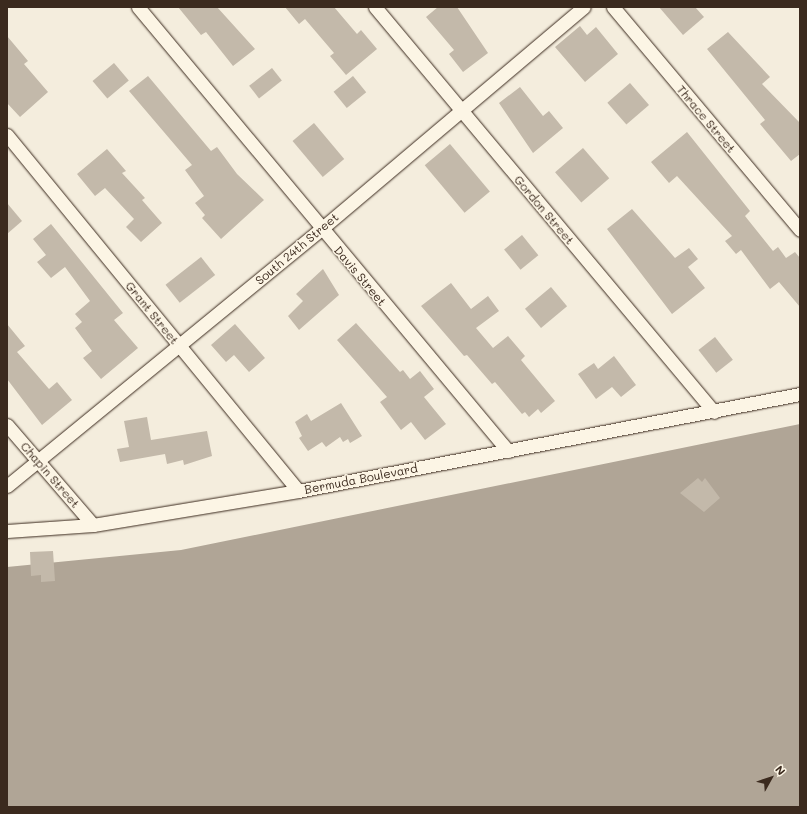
<!DOCTYPE html>
<html>
<head>
<meta charset="utf-8">
<style>
  body { margin:0 }
  #map { position:relative; width:807px; height:814px; overflow:hidden; background:#f4eddd; font-family:Mali,sans-serif }
  div>[style] { position:absolute }
  [style*='--x'] { left:calc(var(--x)*1px); top:calc(var(--y)*1px); width:calc(var(--w)*1px); rotate:calc(var(--a)*1deg) }
  .water>* { inset:0; background:#b0a596 }
  .building>* { inset:0; background:#c3b9aa; transform-origin:0 0 }
  .roads { filter:drop-shadow(0 0 1px #3b2a1e) drop-shadow(0 0 1px #3b2a1e) }
  .minor>* { height:13px; margin:-6.5px; padding:0 6.5px; transform-origin:6.5px; border-radius:6.5px; background:#fcf5e5 }
  span { translate:-50% -50%; white-space:nowrap; text-align:center; line-height:1.15; -webkit-text-stroke:3px #fcf5e5; paint-order:stroke }
  .street-label { font-size:12px; color:#3b2a1e }
  .frame { position:absolute; inset:0; border:8px solid #3b2a1e; pointer-events:none }
  .north { position:absolute; left:751px; top:758px; width:40px; height:40px; -webkit-text-stroke:3px #fcf5e5; paint-order:stroke; rotate:50deg; font-size:11px; font-weight:700; line-height:16px; text-align:center; color:#3b2a1e }
  .north::after { content:''; display:block; margin:auto; width:14px; height:18px; background:#3b2a1e; clip-path:polygon(50% 0,100% 100%,50% 72%,0 100%) }
</style>
</head>
<body>
<div id="map">
  <div class="water">
    <div style="clip-path:polygon(800px 424px,800px 807px,7px 807px,7px 567px,181px 550px)"></div>
  </div>
  <div class="building">
    <div style="clip-path:polygon(178px 7px,217px 7px,255px 49px,233px 66px,206px 32px,201px 35px)"></div>
    <div style="clip-path:polygon(285px 7px,334px 7px,357px 34px,361px 30px,377px 49px,346px 75px,330px 56px,334px 53px,305px 19px,299px 24px)"></div>
    <div style="clip-path:polygon(438px 7px,457px 7px,488px 53px,463px 72px,449px 54px,454px 50px,426px 17px)"></div>
    <div style="clip-path:polygon(659px 7px,695px 7px,704px 17px,683px 35px)"></div>
    <div style="clip-path:polygon(580px 26px,587px 35px,596px 27px,618px 54px,585px 82px,555px 47px)"></div>
    <div style="clip-path:polygon(728px 32px,770px 77px,762px 84px,800px 123px,800px 154px,791px 161px,760px 124px,765px 120px,707px 49px)"></div>
    <div style="clip-path:polygon(7px 36px,28px 61px,24px 64px,48px 92px,20px 117px,7px 103px)"></div>
    <div style="left:114px;top:63px;width:23px;height:28px;rotate:50deg"></div>
    <div style="left:272px;top:68px;width:16px;height:29px;rotate:52deg"></div>
    <div style="clip-path:polygon(148px 76px,211px 151px,217px 147px,237px 174px,264px 200px,221px 239px,202px 218px,205px 215px,195px 203px,204px 196px,185px 170px,192px 165px,129px 91px)"></div>
    <div style="left:353px;top:76px;width:21px;height:25px;rotate:51deg"></div>
    <div style="left:630px;top:83px;width:29px;height:30px;rotate:49deg"></div>
    <div style="clip-path:polygon(520px 87px,543px 116px,549px 111px,563px 128px,533px 153px,499px 103px)"></div>
    <div style="left:314px;top:123px;width:47px;height:28px;rotate:50deg"></div>
    <div style="clip-path:polygon(687px 132px,750px 211px,745px 216px,773px 251px,778px 247px,786px 258px,795px 252px,800px 258px,800px 307px,779px 282px,770px 289px,741px 250px,736px 254px,725px 241px,732px 236px,677px 176px,669px 183px,651px 162px)"></div>
    <div style="left:450px;top:144px;width:62px;height:33px;rotate:50deg"></div>
    <div style="left:583px;top:148px;width:40px;height:37px;rotate:49deg"></div>
    <div style="clip-path:polygon(107px 149px,126px 171px,122px 173px,145px 198px,142px 200px,162px 223px,141px 242px,126px 227px,134px 219px,105px 188px,95px 196px,77px 174px)"></div>
    <div style="clip-path:polygon(7px 203px,22px 221px,7px 234px)"></div>
    <div style="clip-path:polygon(632px 209px,675px 258px,689px 248px,698px 259px,688px 267px,705px 288px,672px 314px,607px 229px)"></div>
    <div style="clip-path:polygon(51px 224px,123px 313px,114px 320px,138px 348px,101px 379px,83px 358px,92px 351px,75px 328px,82px 322px,75px 314px,90px 301px,65px 267px,51px 278px,37px 262px,46px 255px,33px 239px)"></div>
    <div style="left:522px;top:235px;width:26px;height:23px;rotate:51deg"></div>
    <div style="left:201px;top:257px;width:23px;height:45px;rotate:52deg"></div>
    <div style="clip-path:polygon(323px 269px,339px 295px,299px 330px,288px 316px,303px 301px,296px 294px)"></div>
    <div style="clip-path:polygon(451px 283px,471px 309px,488px 296px,499px 311px,476px 328px,493px 348px,508px 336px,525px 356px,521px 360px,555px 401px,541px 413px,538px 409px,529px 417px,525px 412px,522px 414px,495px 382px,492px 384px,467px 355px,464px 356px,421px 306px)"></div>
    <div style="left:551px;top:287px;width:25px;height:34px;rotate:50deg"></div>
    <div style="clip-path:polygon(356px 323px,400px 372px,403px 370px,410px 379px,420px 371px,434px 389px,424px 397px,446px 424px,425px 440px,411px 422px,401px 430px,380px 402px,387px 397px,337px 340px)"></div>
    <div style="clip-path:polygon(7px 324px,25px 346px,17px 352px,49px 389px,57px 382px,72px 400px,42px 425px,7px 379px)"></div>
    <div style="clip-path:polygon(235px 324px,265px 358px,249px 372px,234px 355px,226px 362px,211px 345px)"></div>
    <div style="left:715px;top:337px;width:29px;height:21px;rotate:52deg"></div>
    <div style="clip-path:polygon(614px 356px,636px 385px,621px 397px,612px 387px,596px 399px,578px 374px,594px 363px,598px 369px)"></div>
    <div style="clip-path:polygon(341px 403px,362px 436px,350px 443px,348px 439px,343px 442px,340px 437px,326px 447px,322px 442px,308px 451px,299px 438px,302px 436px,295px 422px,307px 414px,311px 421px)"></div>
    <div style="clip-path:polygon(147px 417px,151px 440px,207px 431px,212px 456px,184px 465px,183px 460px,167px 464px,165px 454px,120px 462px,117px 449px,129px 447px,124px 421px)"></div>
    <div style="clip-path:polygon(698px 478px,702px 482px,705px 478px,720px 498px,704px 512px,680px 493px)"></div>
    <div style="clip-path:polygon(53px 551px,55px 581px,41px 582px,41px 575px,31px 576px,30px 552px)"></div>
  </div>
  <div class="roads">
    <div class="minor">
      <div style="--x:138;--y:7;--w:578;--a:50.19"></div>
      <div style="--x:375;--y:7;--w:528;--a:50.07"></div>
      <div style="--x:613;--y:7;--w:291;--a:50"></div>
      <div style="--x:7;--y:135;--w:460;--a:50.7"></div>
      <div style="--x:7;--y:425;--w:132;--a:49.3"></div>
      <div style="--x:7;--y:486;--w:406;--a:-39.3"></div>
      <div style="--x:321;--y:229;--w:344;--a:-40.2"></div>
      <div style="--x:7;--y:531;--w:86;--a:-4"></div>
      <div style="--x:93;--y:525;--w:208;--a:-9.4"></div>
      <div style="--x:298;--y:491;--w:511;--a:-10.94"></div>
    </div>
  </div>
  <div class="street-label">
    <span style="left:706px;top:119px;rotate:50deg">Thrace Street</span>
    <span style="left:544px;top:210px;rotate:50deg">Gordon Street</span>
    <span style="left:297px;top:249px;rotate:-40deg">South 24th Street</span>
    <span style="left:360px;top:276px;rotate:50deg">Davis Street</span>
    <span style="left:152px;top:313px;rotate:51deg">Grant Street</span>
    <span style="left:50px;top:475px;rotate:49deg">Chapin Street</span>
    <span style="left:361px;top:479px;rotate:-11deg">Bermuda Boulevard</span>
  </div>
  <div class="frame"></div>
  <div class="north">N</div>
</div>
</body>
</html>
